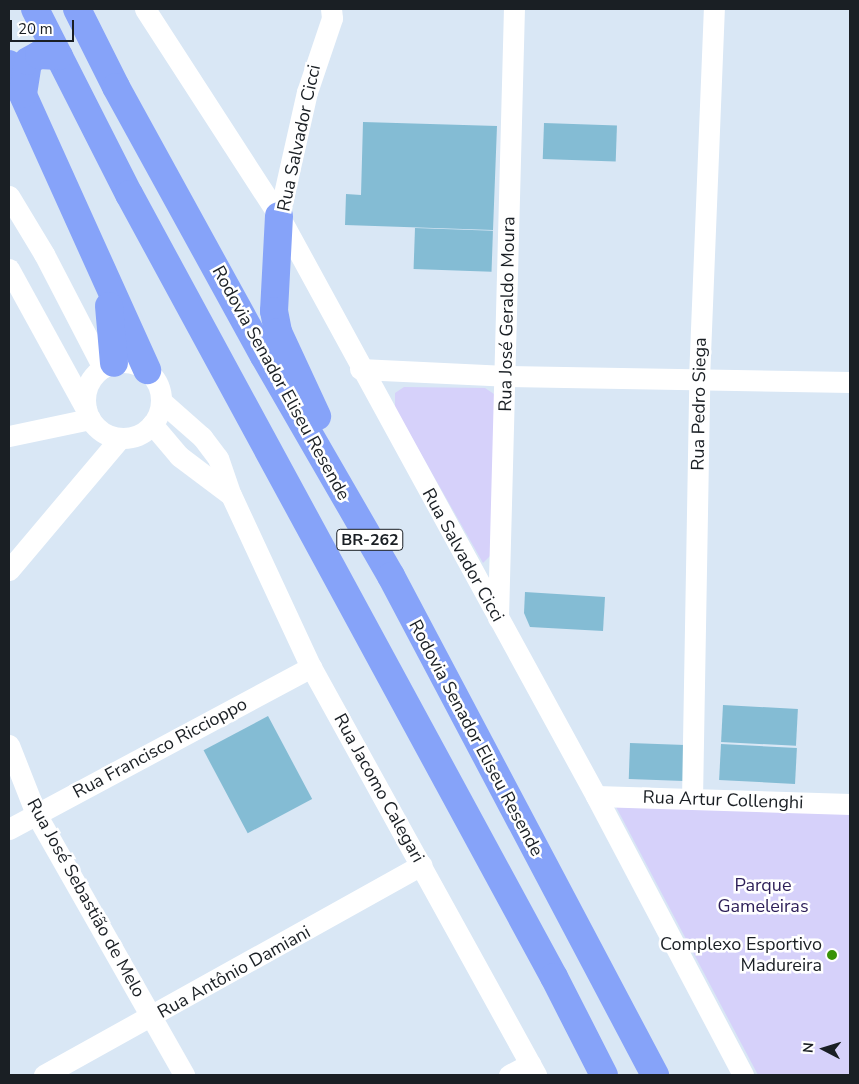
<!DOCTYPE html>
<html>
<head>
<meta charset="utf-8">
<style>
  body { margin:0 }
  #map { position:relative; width:859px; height:1084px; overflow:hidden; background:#d9e7f5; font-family:"Nunito Sans",sans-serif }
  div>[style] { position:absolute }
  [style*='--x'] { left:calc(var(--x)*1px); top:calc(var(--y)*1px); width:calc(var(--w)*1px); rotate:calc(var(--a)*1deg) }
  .green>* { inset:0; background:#d6d1fa }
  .building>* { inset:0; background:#84bcd4; transform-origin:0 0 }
  .street>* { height:21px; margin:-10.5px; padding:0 10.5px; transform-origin:10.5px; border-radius:10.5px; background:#fff }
  .street>.ring { margin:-10.5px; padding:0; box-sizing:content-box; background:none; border:21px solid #fff; border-radius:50% }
  .highway>* { height:28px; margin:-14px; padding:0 14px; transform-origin:14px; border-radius:14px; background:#86a3f9 }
  .dots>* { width:14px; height:14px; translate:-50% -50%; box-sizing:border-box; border:2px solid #fff; border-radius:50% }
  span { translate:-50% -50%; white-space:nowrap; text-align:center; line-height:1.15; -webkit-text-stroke:5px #fff; paint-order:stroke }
  .shield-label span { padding:1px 4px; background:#fff; border:1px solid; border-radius:4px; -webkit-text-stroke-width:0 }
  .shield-label { font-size:16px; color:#1a1f24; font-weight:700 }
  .street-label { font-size:18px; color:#1a1f24 }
  .park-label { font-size:18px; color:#2d1f58 }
  .poi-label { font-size:18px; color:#1a1f24 }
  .right { translate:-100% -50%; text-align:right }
  .frame { position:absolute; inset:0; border:10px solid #1a1f24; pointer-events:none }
  .north { position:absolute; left:799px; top:1024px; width:50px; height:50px; -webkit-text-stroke:4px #fff; paint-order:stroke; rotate:275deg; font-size:14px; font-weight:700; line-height:20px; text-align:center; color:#1a1f24 }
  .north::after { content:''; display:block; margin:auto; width:18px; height:22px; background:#1a1f24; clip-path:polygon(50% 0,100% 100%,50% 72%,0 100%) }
  .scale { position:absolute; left:10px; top:20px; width:64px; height:22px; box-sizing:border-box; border:2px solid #1a1f24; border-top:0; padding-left:6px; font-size:15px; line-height:18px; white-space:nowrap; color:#1a1f24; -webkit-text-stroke:4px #fff; paint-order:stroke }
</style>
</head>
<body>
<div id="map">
  <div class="green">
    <div style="clip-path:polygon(404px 387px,485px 388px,497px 396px,492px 554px,483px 563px,395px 408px,395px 393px)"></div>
    <div style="clip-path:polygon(615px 805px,850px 811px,850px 1075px,758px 1075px)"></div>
  </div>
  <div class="building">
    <div style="clip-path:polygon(363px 122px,497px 126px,493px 230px,345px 225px,346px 194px,361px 195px)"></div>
    <div style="left:544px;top:123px;width:73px;height:36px;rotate:2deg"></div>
    <div style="left:415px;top:228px;width:78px;height:41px;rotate:2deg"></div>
    <div style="clip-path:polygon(525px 592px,605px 597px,603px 631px,530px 627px,524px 613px)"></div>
    <div style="left:723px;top:705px;width:75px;height:37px;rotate:3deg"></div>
    <div style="left:268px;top:716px;width:94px;height:73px;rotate:62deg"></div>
    <div style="left:630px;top:743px;width:55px;height:36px;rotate:2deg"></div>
    <div style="left:721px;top:744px;width:76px;height:36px;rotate:3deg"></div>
  </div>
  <div class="street">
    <div style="--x:145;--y:9;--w:247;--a:57.1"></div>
    <div style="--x:279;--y:216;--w:661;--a:61.34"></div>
    <div style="--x:596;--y:796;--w:315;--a:62.2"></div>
    <div style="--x:9;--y:196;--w:68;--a:58.9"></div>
    <div style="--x:44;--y:254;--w:128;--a:62.6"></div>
    <div style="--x:279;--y:216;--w:127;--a:-77.3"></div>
    <div style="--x:307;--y:92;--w:78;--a:-71.3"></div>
    <div style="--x:332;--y:18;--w:9;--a:-96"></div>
    <div style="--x:9;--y:269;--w:160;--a:61.2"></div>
    <div class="ring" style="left:85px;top:362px;width:55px;height:55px"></div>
    <div style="--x:360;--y:369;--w:146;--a:2.7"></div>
    <div style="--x:506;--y:376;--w:344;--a:1"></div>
    <div style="--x:161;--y:401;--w:55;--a:41.3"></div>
    <div style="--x:202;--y:437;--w:26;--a:53"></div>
    <div style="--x:218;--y:458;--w:39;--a:71"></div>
    <div style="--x:231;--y:495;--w:190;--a:65.1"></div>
    <div style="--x:311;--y:667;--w:466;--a:61.1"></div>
    <div style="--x:152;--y:424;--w:42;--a:49.8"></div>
    <div style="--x:179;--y:456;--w:65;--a:36.9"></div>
    <div style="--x:9;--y:436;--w:83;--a:-11.9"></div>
    <div style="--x:9;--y:570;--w:172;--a:-49.9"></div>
    <div style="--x:498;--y:618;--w:609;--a:-88.5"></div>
    <div style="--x:9;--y:745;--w:74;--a:68.6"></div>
    <div style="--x:36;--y:814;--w:300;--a:60.4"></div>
    <div style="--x:596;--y:796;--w:254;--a:1.8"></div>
    <div style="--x:692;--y:799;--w:420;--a:-89"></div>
    <div style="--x:699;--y:379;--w:370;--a:-87.7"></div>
    <div style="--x:9;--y:829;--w:343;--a:-28.2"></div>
    <div style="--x:44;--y:1075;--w:432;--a:-29.1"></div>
    <div style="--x:509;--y:1075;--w:24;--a:-28"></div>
  </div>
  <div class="highway">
    <div style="--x:35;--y:9;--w:208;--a:63.1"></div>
    <div style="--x:129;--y:194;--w:891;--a:61.51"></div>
    <div style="--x:554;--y:977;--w:110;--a:63"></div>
    <div style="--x:77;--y:9;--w:87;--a:63.4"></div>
    <div style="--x:116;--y:87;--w:307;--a:61.2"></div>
    <div style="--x:264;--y:356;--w:254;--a:60"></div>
    <div style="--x:391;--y:576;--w:565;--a:62.12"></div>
    <div style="--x:9;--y:64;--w:336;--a:65.7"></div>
    <div style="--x:23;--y:94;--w:33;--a:-81"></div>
    <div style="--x:28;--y:61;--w:13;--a:-29"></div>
    <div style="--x:39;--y:55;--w:20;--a:3"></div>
    <div style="--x:279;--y:216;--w:95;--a:93"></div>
    <div style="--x:274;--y:311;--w:21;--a:79"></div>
    <div style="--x:278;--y:332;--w:93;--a:65.1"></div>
    <div style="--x:109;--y:306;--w:57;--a:85"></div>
  </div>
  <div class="dots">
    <div style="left:832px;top:955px;background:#399308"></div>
  </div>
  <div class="shield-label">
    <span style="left:370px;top:540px">BR-262</span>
  </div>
  <div class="street-label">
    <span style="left:299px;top:138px;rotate:-78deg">Rua Salvador Cicci</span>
    <span style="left:507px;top:314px;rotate:-89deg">Rua José Geraldo Moura</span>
    <span style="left:281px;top:383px;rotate:61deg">Rodovia Senador Eliseu Resende</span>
    <span style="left:699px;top:404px;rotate:-89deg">Rua Pedro Siega</span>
    <span style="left:463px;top:555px;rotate:61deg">Rua Salvador Cicci</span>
    <span style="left:476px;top:738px;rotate:62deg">Rodovia Senador Eliseu Resende</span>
    <span style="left:160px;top:748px;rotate:-28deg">Rua Francisco Riccioppo</span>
    <span style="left:379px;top:788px;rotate:61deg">Rua Jacomo Calegari</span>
    <span style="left:723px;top:800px;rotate:2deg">Rua Artur Collenghi</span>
    <span style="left:86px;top:898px;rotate:61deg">Rua José Sebastião de Melo</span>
    <span style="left:234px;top:972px;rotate:-29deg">Rua Antônio Damiani</span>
  </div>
  <div class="park-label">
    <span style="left:763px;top:896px">Parque<br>Gameleiras</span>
  </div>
  <div class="poi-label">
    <span class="right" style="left:822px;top:955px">Complexo Esportivo<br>Madureira</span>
  </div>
  <div class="frame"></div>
  <div class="north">N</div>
  <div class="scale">20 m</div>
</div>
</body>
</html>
